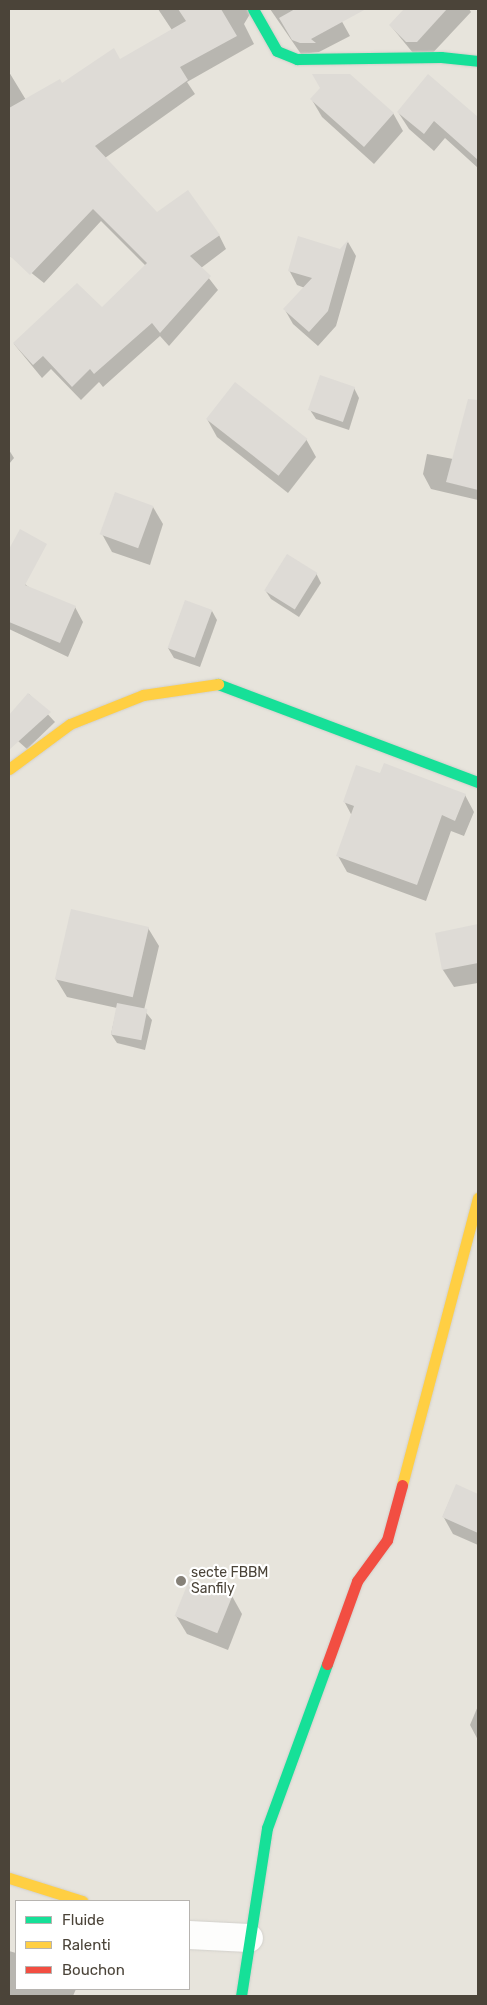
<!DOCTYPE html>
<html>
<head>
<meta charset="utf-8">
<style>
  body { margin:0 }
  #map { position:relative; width:487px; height:2005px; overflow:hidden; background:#f4f2ee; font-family:Rubik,sans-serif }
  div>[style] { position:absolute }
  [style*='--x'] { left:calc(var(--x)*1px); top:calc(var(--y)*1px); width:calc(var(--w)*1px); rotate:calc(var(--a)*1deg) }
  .residential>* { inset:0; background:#e7e4dc }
  .shadow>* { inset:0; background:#0003 }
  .building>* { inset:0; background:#dedbd6; transform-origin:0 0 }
  .roads { filter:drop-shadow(0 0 1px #d2d0cb) drop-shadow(0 0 1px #d2d0cb) }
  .street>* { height:28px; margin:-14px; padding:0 14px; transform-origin:14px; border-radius:14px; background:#fdfdfc }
  .fast>* { height:11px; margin:-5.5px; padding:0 5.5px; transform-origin:5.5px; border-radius:5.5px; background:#16e098 }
  .slow>* { height:11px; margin:-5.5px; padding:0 5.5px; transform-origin:5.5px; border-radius:5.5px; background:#ffcf43 }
  .jam>* { height:11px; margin:-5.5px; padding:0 5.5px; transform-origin:5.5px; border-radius:5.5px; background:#f24e42 }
  .dots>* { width:14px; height:14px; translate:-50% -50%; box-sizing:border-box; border:2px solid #fff; border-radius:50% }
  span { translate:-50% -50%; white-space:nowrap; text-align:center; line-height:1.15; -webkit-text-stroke:4.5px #fff; paint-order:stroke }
  .poi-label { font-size:14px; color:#4b4439 }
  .left { translate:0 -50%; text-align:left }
  .frame { position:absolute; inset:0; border:10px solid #4b4439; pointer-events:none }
  .legend { position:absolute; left:15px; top:1900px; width:175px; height:90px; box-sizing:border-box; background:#fff; border:1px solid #b7b4b0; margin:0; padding:6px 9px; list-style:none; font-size:15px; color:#4b4439 }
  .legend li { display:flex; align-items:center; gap:10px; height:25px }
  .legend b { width:25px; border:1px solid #b7b4b0 }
</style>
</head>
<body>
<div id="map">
  <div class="residential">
    <div style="clip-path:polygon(evenodd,9px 9px,478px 9px,478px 1996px,9px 1996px,9px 9px,16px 1901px,189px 1901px,189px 1989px,16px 1989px,16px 1901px)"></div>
  </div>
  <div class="shadow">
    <div style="clip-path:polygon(158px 9px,253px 9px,244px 24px,254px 44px,187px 82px,195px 94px,105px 158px,156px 213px,219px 235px,226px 249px,201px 268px,218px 290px,169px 346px,160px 336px,103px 387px,99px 382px,81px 400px,51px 369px,42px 378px,14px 344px,103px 309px,146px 266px,101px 221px,44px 283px,9px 255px,9px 132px,19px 135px,9px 126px,9px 72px,26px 100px,120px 60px,172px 30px)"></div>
    <div style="clip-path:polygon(258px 9px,335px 9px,350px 36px,319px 52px,301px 54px,270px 9px)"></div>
    <div style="clip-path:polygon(405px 9px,469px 9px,471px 12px,427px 59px,418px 59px,390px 25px)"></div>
    <div style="clip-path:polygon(428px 76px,478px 119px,478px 168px,445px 138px,434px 151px,409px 129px,398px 112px)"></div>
    <div style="clip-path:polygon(312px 100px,393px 113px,403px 131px,374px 164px,322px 117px)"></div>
    <div style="clip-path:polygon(348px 242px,356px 256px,336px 326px,318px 346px,293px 324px,285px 310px,305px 288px,297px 285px,289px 270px,341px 250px)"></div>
    <div style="clip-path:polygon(354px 388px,359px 398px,349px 430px,316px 419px,310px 410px)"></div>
    <div style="clip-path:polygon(207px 419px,306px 439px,316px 457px,288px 493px,217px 437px)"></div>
    <div style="clip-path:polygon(456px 449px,478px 455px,478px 500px,431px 489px,423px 474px,427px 454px,453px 459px)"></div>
    <div style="clip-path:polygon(9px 450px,14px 458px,9px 464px)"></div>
    <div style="clip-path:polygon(153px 507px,163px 524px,150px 565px,112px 552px,102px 534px)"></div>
    <div style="clip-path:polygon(9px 572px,30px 588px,75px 607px,83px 622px,68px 657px,9px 629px)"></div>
    <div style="clip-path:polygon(316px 573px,321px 583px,299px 617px,271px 599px,265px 590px)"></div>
    <div style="clip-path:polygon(212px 611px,217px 620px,200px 667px,174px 658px,168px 648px)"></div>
    <div style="clip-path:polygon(29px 694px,55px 722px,27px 749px,9px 733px,9px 717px)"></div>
    <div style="clip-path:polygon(380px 775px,465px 795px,474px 812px,464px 836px,451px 831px,426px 901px,347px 872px,338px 856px,352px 816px,344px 801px)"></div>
    <div style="clip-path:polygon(478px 925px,478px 983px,454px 987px,443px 970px,437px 934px)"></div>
    <div style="clip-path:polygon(148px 928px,159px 946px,144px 1010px,152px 1020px,145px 1050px,117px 1043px,111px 1034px,117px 1008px,67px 997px,56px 979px)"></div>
    <div style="clip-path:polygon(456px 1486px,478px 1496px,478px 1545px,453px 1534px,443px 1516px)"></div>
    <div style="clip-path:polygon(232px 1596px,242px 1614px,228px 1650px,187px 1634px,176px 1616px)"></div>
    <div style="clip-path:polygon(478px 1706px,478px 1740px,470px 1725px)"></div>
    <div style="clip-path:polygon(9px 1951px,16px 1953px,16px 1989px,76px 1989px,73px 1996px,9px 1996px)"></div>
  </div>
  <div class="building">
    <div style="clip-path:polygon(178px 9px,221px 9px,237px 36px,180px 67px,188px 80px,95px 146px,157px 212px,188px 190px,220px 235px,190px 256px,211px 276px,160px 333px,152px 323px,94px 374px,90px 369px,72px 387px,43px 356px,33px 365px,13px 343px,77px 283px,102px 307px,147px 263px,93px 209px,30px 275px,9px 255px,9px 108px,60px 79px,62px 83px,114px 48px,120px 59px,186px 21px)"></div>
    <div style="clip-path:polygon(295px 9px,366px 9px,311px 39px,316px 43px,300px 43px,292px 40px,279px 18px)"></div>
    <div style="clip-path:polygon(404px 9px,447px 9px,417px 42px,406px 42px,389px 25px)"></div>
    <div style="clip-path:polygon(312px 74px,350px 74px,394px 113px,364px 147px,310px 99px,320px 88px)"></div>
    <div style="clip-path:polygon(428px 74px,478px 117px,478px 160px,434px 121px,424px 134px,397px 112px)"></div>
    <div style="clip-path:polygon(298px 236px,340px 249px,348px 240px,328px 311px,309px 332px,283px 309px,312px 278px,288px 271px)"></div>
    <div style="left:320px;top:375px;width:37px;height:37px;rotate:19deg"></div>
    <div style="left:235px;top:382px;width:92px;height:47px;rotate:38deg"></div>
    <div style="clip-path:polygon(468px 399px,478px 400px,478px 490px,446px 482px)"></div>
    <div style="left:115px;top:492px;width:41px;height:45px;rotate:20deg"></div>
    <div style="clip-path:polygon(20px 529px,47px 544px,25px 585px,76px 606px,60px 643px,9px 622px,9px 549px)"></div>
    <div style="left:287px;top:554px;width:36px;height:43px;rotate:32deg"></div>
    <div style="left:185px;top:600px;width:29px;height:51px;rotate:20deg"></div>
    <div style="clip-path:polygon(28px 693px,51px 712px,9px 750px,9px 715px)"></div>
    <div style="clip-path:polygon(384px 763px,466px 794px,455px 821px,442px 815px,417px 885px,336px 856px,354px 806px,343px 802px,356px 765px,380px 773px)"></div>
    <div style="left:71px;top:909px;width:80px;height:72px;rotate:13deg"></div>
    <div style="clip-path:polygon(478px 924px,478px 963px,442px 970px,435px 933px)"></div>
    <div style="left:117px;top:1003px;width:31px;height:32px;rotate:11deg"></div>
    <div style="clip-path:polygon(456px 1484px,478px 1494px,478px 1533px,442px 1517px)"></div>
    <div style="left:190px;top:1578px;width:46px;height:41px;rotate:22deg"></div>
  </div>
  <div class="roads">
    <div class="street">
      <div style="--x:189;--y:1935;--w:60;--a:2.9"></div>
    </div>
    <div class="fast">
      <div style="--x:253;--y:9;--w:48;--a:60.3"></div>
      <div style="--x:277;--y:51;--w:22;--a:22"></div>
      <div style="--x:297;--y:59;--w:144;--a:-0.8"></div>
      <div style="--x:441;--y:57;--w:37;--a:6"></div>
      <div style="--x:218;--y:684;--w:278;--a:20.7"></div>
      <div style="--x:241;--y:1996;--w:170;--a:-81.2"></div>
      <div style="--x:267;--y:1828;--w:175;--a:-69.9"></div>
    </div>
    <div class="slow">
      <div style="--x:9;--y:769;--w:76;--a:-36.4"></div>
      <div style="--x:70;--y:724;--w:79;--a:-21.7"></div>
      <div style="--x:143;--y:695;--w:76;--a:-8.3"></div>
      <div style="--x:402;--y:1485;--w:297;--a:-75.2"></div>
      <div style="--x:9;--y:1878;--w:77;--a:17.5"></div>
    </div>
    <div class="jam">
      <div style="--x:327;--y:1664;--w:88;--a:-70.1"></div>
      <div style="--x:357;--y:1581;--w:51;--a:-53.8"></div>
      <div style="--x:387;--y:1540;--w:57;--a:-74.7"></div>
    </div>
  </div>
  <div class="dots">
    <div style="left:181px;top:1581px;background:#868178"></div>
  </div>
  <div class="poi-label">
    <span class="left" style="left:191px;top:1581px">secte FBBM<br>Sanfily</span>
  </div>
  <div class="frame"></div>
  <ul class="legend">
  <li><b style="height:6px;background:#16e098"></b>Fluide</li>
  <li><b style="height:6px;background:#ffcf43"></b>Ralenti</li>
  <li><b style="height:6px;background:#f24e42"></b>Bouchon</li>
  </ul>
</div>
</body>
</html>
